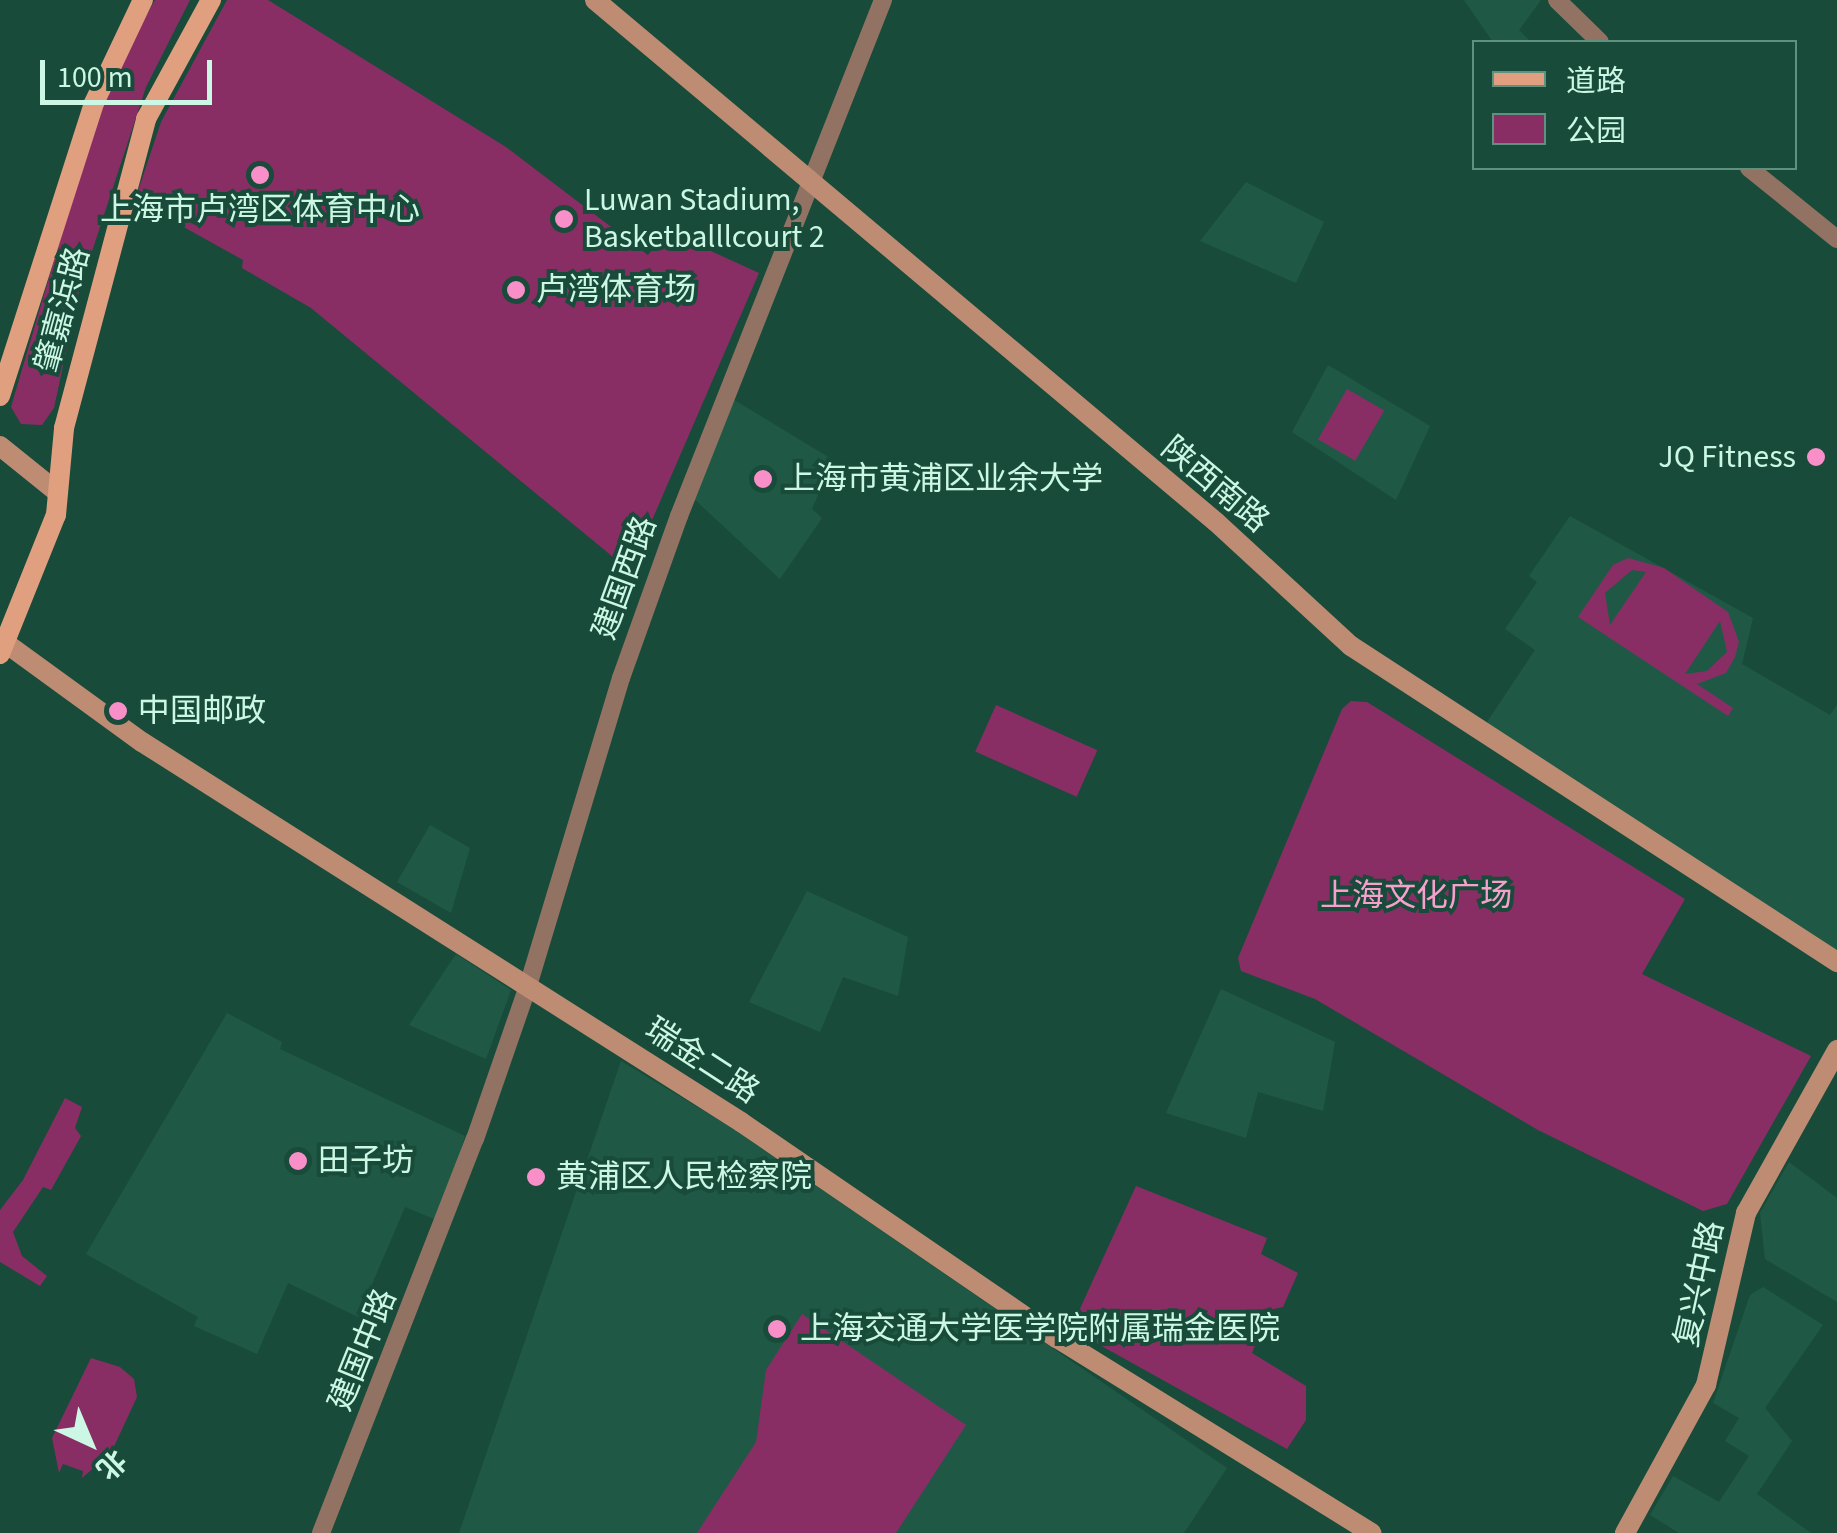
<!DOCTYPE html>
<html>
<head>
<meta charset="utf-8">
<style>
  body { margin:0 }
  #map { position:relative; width:1837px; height:1533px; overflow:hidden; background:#184b3a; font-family:"Source Sans 3","Noto Sans SC",sans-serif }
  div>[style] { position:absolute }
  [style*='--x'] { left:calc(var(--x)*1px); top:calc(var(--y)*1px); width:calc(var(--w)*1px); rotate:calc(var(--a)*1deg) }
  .built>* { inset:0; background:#1f5946 }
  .green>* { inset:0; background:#892e64; transform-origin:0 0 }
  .tertiary>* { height:18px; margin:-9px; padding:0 9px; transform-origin:9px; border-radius:9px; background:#927262 }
  .secondary>* { height:20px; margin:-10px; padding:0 10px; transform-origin:10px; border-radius:10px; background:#be8c73 }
  .primary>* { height:20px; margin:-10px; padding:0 10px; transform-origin:10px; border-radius:10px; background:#e09f7f }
  .dots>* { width:28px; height:28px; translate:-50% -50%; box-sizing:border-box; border:5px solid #184b3a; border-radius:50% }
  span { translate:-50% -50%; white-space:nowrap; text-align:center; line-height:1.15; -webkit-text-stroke:8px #184b3a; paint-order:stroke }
  .poi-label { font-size:32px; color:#cbf7e4 }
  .left { translate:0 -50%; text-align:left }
  .right { translate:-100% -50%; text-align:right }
  .street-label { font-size:32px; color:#cbf7e4 }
  .park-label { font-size:32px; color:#f6a1cd }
  .legend { position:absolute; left:1472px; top:40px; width:325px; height:130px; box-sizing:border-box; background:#184b3a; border:2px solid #60907e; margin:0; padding:12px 18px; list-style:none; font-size:30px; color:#cbf7e4 }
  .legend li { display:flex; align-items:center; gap:20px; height:50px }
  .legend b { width:50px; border:2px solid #60907e }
  .north { position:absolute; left:40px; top:1393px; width:100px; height:100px; -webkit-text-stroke:8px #184b3a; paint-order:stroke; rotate:136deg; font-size:28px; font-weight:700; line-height:40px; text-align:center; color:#cbf7e4 }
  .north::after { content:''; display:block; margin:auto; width:35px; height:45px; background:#cbf7e4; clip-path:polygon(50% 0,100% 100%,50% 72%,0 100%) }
  .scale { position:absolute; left:40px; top:60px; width:172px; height:45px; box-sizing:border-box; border:5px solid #cbf7e4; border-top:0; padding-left:12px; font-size:30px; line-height:35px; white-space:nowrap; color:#cbf7e4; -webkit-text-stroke:8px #184b3a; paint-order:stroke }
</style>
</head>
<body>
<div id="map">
  <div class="built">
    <div style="clip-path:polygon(1464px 0,1541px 0,1519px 30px,1531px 42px,1493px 42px)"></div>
    <div style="clip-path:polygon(1246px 182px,1324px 222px,1296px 283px,1200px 241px)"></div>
    <div style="clip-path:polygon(1328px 365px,1430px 426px,1396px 500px,1292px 432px)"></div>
    <div style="clip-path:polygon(731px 398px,833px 460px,812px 509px,822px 518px,780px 579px,693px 498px)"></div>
    <div style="clip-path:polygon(1570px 516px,1753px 618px,1742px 664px,1830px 715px,1837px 705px,1837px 952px,1483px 728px,1535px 650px,1505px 629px,1537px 582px,1529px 576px)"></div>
    <div style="clip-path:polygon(430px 825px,470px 848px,451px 913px,397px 882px)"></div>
    <div style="clip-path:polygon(807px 891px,908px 937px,898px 996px,843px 977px,820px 1032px,749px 1002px)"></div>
    <div style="clip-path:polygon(456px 954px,511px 990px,486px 1059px,409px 1025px)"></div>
    <div style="clip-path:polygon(1221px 989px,1335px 1042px,1323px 1111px,1258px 1092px,1246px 1138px,1166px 1113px)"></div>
    <div style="clip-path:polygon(227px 1013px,282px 1042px,280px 1049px,465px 1136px,439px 1221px,405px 1207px,358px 1317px,288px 1283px,257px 1354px,194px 1326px,198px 1317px,86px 1254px)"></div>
    <div style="clip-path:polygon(621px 1061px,729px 1126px,1227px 1468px,1184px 1533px,459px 1533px)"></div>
    <div style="clip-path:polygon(1789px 1162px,1837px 1198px,1837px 1302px,1765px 1259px,1760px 1213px)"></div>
    <div style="clip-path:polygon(1763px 1287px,1823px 1325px,1765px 1408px,1792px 1441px,1757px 1494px,1811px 1533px,1679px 1533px,1650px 1515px,1673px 1476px,1719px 1502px,1749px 1456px,1725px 1441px,1739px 1418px,1713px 1403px,1750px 1295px)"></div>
  </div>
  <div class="green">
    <div style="clip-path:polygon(155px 0,190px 0,146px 87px,79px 291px,54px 408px,42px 425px,21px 424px,11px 407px,104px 91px)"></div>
    <div style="clip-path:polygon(227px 0,268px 0,506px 147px,648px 255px,667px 231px,759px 273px,630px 571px,311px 308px,242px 268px,243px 260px,135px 200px,161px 122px)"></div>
    <div style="left:1347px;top:389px;width:43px;height:58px;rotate:30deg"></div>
    <div style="clip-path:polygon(evenodd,1628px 558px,1664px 568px,1728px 612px,1739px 642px,1735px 657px,1726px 673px,1697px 684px,1733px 708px,1728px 716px,1578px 617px,1613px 565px,1628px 558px,1632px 570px,1646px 572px,1610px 625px,1605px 593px,1632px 570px,1628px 558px,1720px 621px,1727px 652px,1707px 671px,1685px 674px,1720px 621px)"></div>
    <div style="clip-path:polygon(1351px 701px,1367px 702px,1685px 899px,1642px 974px,1811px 1056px,1727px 1204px,1703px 1211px,1538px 1130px,1315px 999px,1241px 971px,1238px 958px,1342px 709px)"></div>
    <div style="left:996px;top:705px;width:111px;height:51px;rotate:24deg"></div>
    <div style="clip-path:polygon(65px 1098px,82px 1107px,75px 1128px,81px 1136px,51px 1190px,43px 1187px,13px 1232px,22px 1256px,47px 1276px,40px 1286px,0 1262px,0 1210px,23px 1180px)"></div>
    <div style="clip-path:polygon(1136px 1186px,1267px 1238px,1261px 1254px,1298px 1273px,1283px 1307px,1269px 1310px,1252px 1353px,1306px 1386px,1306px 1420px,1287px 1449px,1089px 1339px,1078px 1313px)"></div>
    <div style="clip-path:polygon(802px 1314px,966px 1425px,896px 1533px,697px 1533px,756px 1442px,766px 1370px)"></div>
    <div style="clip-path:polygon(91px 1358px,120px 1367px,134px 1379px,137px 1397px,111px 1453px,82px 1478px,83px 1471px,63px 1464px,59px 1473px,52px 1438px)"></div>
  </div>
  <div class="tertiary">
    <div style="--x:1557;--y:0;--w:60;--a:44.3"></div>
    <div style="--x:1749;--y:168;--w:113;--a:38.9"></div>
    <div style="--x:321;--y:1533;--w:423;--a:-68.7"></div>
    <div style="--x:475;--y:1139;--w:162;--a:-70.9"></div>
    <div style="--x:528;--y:986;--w:322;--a:-73.2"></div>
    <div style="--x:621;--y:678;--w:172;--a:-70.3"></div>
    <div style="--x:679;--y:516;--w:555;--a:-68.43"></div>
  </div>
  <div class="secondary">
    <div style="--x:595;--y:0;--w:811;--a:40.05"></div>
    <div style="--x:1216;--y:522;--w:183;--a:42.6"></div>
    <div style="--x:1351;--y:646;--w:580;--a:33.03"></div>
    <div style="--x:0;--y:446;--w:73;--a:38.9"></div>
    <div style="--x:0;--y:639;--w:175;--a:36"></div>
    <div style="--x:142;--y:742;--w:709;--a:32.39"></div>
    <div style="--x:741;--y:1122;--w:383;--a:34.4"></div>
    <div style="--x:1057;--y:1338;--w:370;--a:31.8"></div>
    <div style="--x:1625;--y:1533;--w:169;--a:-61.3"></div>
    <div style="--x:1706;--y:1385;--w:177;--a:-76.9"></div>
    <div style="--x:1746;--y:1213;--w:187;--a:-60.8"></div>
  </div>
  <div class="primary">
    <div style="--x:0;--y:396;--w:308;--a:-72.2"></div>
    <div style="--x:94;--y:103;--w:114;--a:-64.6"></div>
    <div style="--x:0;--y:654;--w:150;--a:-68.1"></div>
    <div style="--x:56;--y:515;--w:87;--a:-84.7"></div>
    <div style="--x:64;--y:428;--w:320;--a:-75.1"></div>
    <div style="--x:146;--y:119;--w:136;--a:-61.4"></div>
  </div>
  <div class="dots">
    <div style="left:260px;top:175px;background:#f98fc8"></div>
    <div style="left:564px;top:219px;background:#f98fc8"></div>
    <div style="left:516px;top:290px;background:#f98fc8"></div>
    <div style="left:1816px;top:457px;background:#f98fc8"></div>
    <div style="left:763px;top:479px;background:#f98fc8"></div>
    <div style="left:118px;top:711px;background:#f98fc8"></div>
    <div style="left:298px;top:1161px;background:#f98fc8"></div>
    <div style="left:536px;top:1177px;background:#f98fc8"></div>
    <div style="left:777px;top:1329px;background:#f98fc8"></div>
  </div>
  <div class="poi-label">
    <span class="left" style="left:584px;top:219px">Luwan Stadium,<br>Basketballlcourt 2</span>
    <span style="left:260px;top:210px">上海市卢湾区体育中心</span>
    <span class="left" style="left:536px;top:290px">卢湾体育场</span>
    <span class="right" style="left:1796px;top:457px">JQ Fitness</span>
    <span class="left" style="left:783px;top:479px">上海市黄浦区业余大学</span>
    <span class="left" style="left:138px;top:711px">中国邮政</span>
    <span class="left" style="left:318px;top:1161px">田子坊</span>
    <span class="left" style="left:556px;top:1177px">黄浦区人民检察院</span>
    <span class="left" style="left:800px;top:1329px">上海交通大学医学院附属瑞金医院</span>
  </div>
  <div class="street-label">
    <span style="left:63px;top:310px;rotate:-75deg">肇嘉浜路</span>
    <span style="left:1215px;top:485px;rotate:40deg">陕西南路</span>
    <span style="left:625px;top:578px;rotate:-70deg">建国西路</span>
    <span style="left:702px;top:1061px;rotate:33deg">瑞金二路</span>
    <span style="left:1700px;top:1284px;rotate:-78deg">复兴中路</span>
    <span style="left:363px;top:1350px;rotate:-68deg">建国中路</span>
  </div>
  <div class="park-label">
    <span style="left:1416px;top:896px">上海文化广场</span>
  </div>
  <ul class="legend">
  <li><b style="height:12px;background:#e09f7f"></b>道路</li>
  <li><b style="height:28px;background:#892e64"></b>公园</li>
  </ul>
  <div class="north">北</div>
  <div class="scale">100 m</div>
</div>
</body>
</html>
